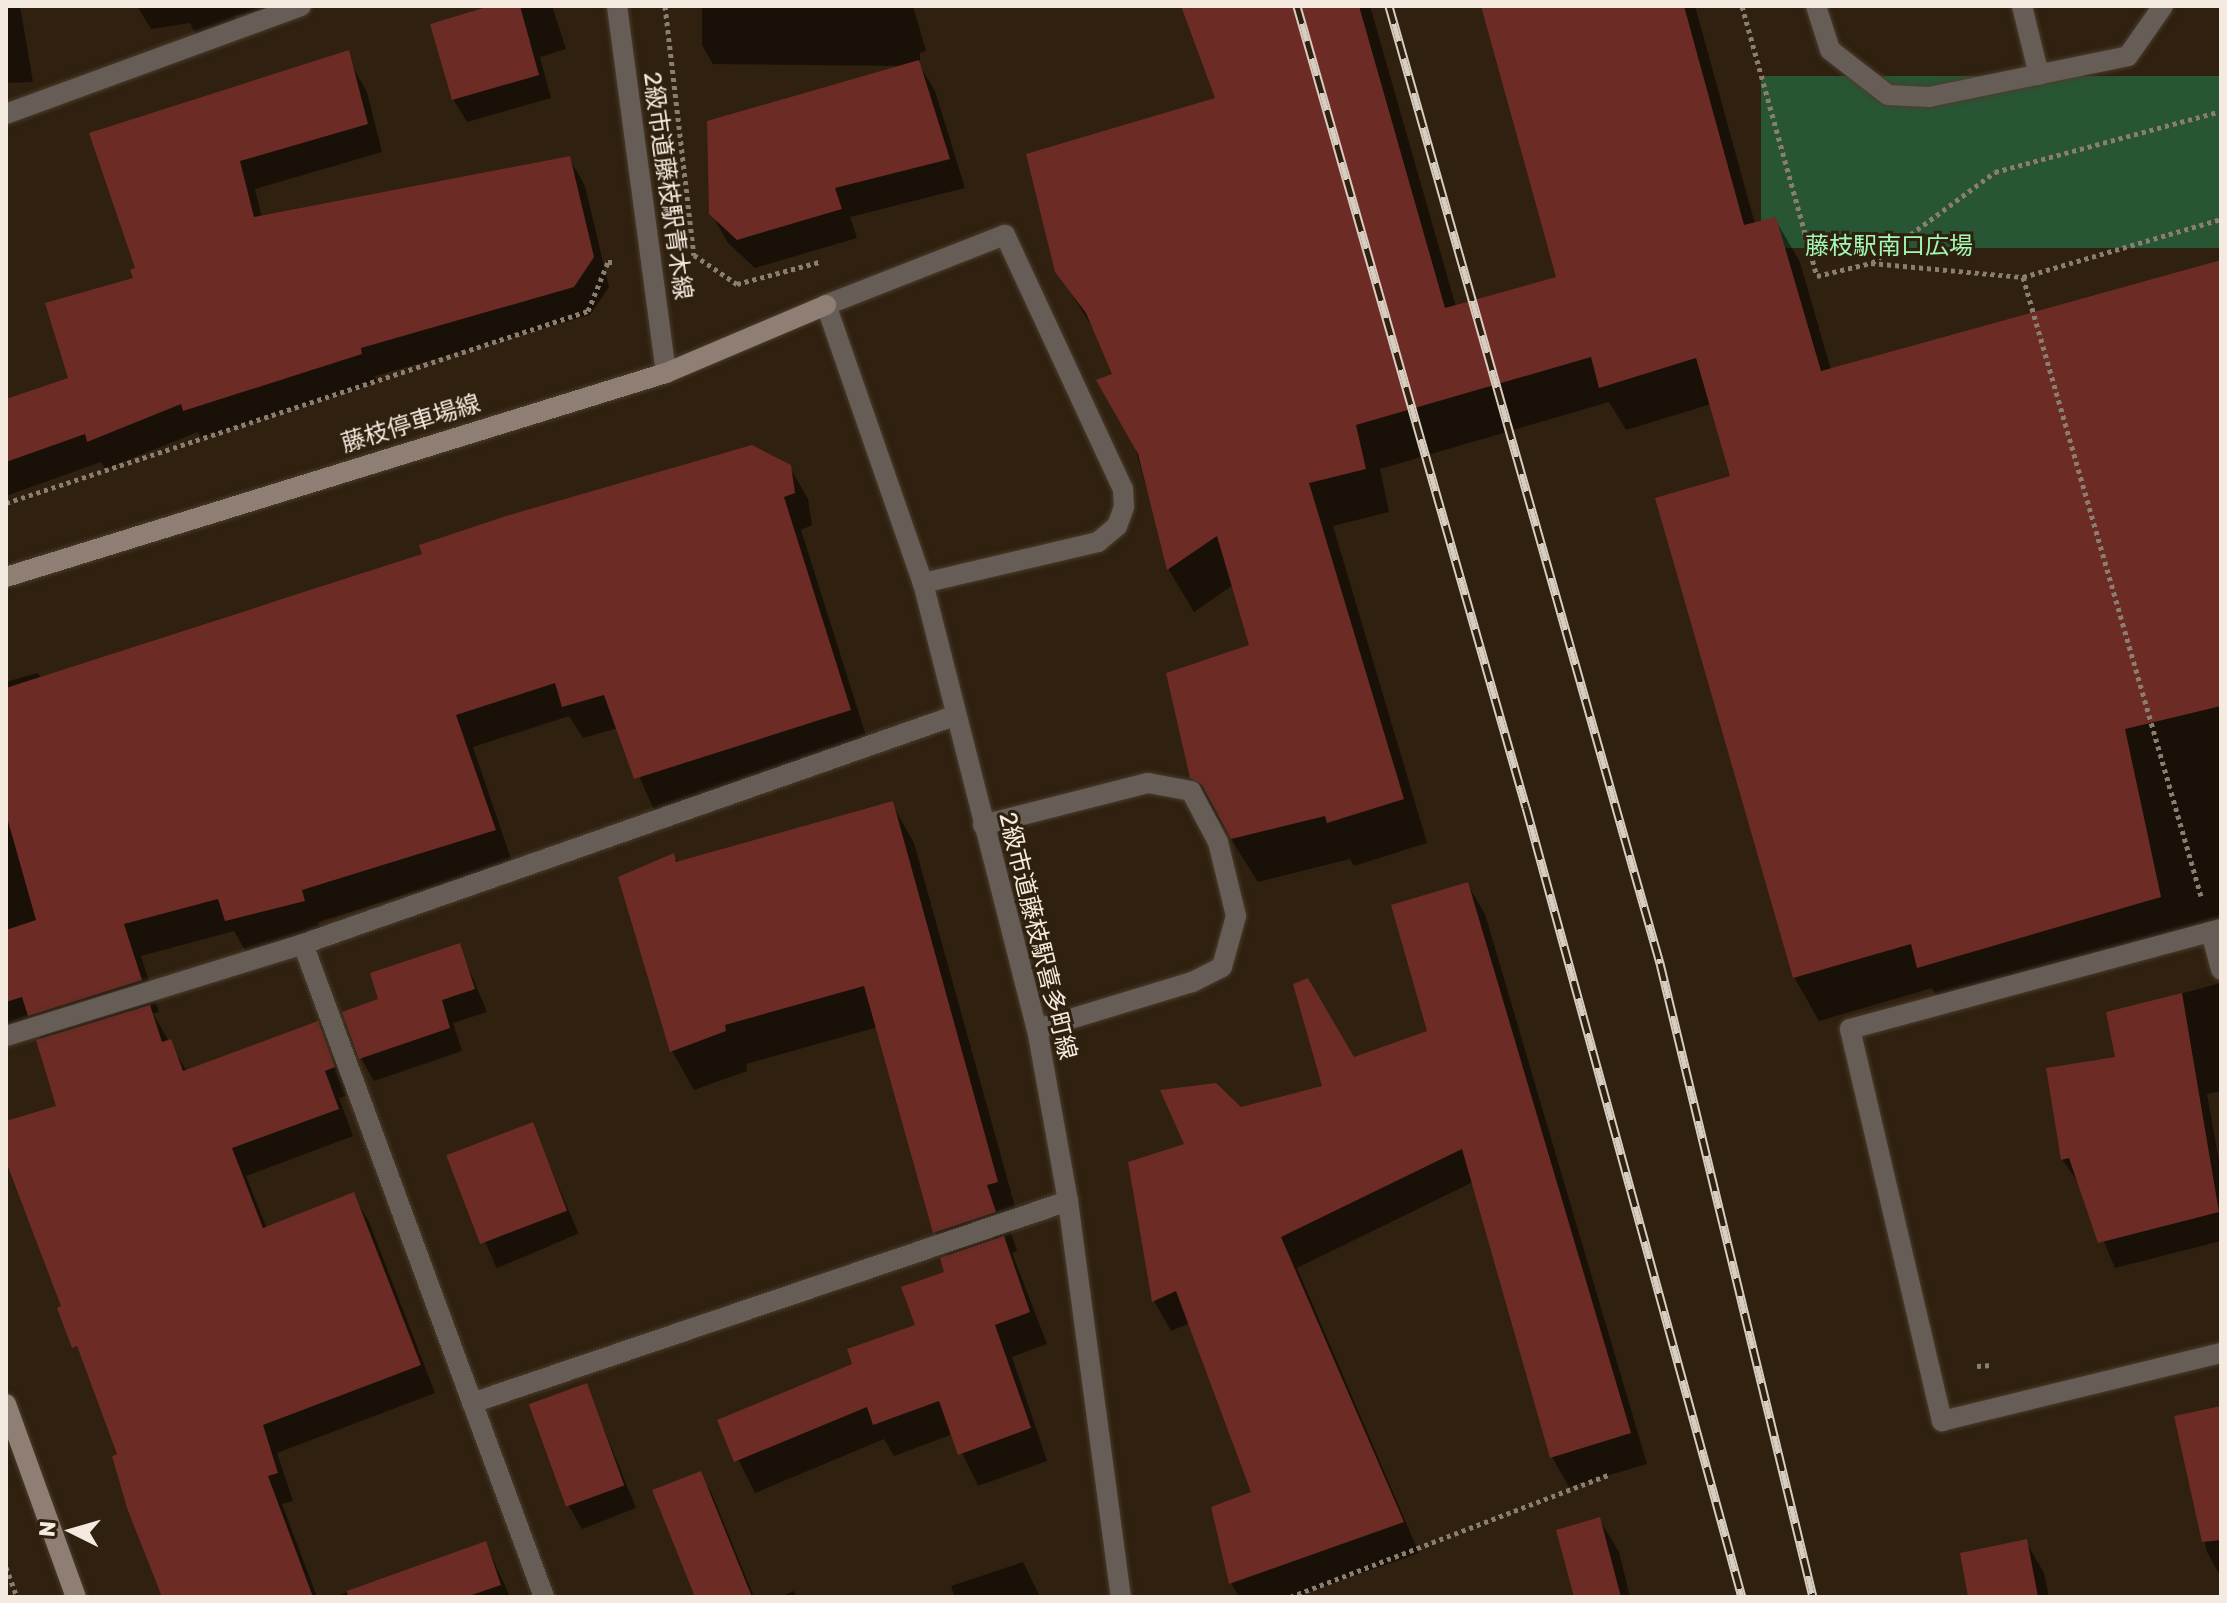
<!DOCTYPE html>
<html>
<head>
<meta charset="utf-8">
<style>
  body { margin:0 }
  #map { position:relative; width:2227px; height:1603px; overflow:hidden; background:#2f200f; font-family:Rubik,"Noto Sans JP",sans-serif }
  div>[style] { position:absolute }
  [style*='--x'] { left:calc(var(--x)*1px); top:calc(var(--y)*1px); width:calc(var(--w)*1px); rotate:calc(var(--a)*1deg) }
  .green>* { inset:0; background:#285634; transform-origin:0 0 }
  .shadow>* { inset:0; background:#0007; transform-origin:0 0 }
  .building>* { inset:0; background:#6c2b25; transform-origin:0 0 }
  .path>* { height:5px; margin-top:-2.5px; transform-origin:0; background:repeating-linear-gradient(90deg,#8b7e70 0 4px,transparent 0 8px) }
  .roads { filter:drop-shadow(0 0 2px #4b3c2c) drop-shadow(0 0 2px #4b3c2c) }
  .service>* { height:20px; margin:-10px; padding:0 10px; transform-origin:10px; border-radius:10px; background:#675d57 }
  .minor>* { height:20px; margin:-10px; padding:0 10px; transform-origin:10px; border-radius:10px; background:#675d57 }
  .tertiary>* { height:20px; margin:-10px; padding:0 10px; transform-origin:10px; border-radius:10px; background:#675d57 }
  .secondary>* { height:20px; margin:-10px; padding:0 10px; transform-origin:10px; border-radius:10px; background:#8e7e74 }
  .rail>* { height:9px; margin-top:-4.5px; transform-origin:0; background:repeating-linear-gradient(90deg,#2f200f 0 18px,#d7cdc1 0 36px); box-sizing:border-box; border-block:2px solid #d7cdc1 }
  span { translate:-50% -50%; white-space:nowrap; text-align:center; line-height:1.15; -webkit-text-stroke:6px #2f200f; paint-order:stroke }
  .street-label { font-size:24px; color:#f4eadf }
  .park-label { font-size:24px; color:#a2f8b5 }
  .frame { position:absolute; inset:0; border:8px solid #f4eadf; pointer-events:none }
  .north { position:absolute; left:32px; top:1491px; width:80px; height:80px; -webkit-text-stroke:6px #2f200f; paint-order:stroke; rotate:275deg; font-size:22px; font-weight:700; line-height:32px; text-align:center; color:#f4eadf }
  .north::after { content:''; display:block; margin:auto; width:28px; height:36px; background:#f4eadf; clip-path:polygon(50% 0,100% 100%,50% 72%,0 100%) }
</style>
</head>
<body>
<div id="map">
  <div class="green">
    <div style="left:2221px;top:76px;width:172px;height:460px;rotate:90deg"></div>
  </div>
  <div class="shadow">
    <div style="clip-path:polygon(6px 6px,20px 6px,33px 82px,6px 83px)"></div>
    <div style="clip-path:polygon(137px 6px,281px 6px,235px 16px,237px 29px,197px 36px,190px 23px,151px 29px)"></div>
    <div style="clip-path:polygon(493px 6px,552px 6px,566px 49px,540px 57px,551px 98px,467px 122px,453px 99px)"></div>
    <div style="clip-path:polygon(702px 6px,913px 6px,926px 51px,920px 53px,920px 66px,935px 91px,965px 188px,850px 217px,857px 238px,755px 268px,728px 243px,711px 213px,902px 66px,713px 64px,702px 45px)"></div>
    <div style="clip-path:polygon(1183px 6px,1370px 6px,1456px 307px,1558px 279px,1483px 6px,1695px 6px,1755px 224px,1775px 219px,1800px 262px,1831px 370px,2221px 262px,2221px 929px,1944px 1010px,1932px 988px,1819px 1021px,1794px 977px,1733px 478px,1711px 404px,1626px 430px,1609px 402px,1380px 469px,1389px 512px,1333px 526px,1427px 843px,1354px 866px,1350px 859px,1258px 882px,1192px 777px,1251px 647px,1233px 585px,1194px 612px,1169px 570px,1115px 375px,1098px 336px,1057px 271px,1217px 100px)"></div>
    <div style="clip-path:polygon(351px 64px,367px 92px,382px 152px,255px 189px,262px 218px,569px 158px,585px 186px,609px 287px,590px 315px,375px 376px,377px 382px,201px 438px,198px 432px,105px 469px,101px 462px,6px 496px,6px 402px,70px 379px,135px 279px,137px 269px,91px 135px)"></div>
    <div style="clip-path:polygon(789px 466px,808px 499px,812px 525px,801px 530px,868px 742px,654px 810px,618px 728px,583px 738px,569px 716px,473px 747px,512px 862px,318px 922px,322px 933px,246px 952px,234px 931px,141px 956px,159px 1012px,153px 1014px,187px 1072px,317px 1024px,349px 1095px,339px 1098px,353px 1136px,246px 1176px,267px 1229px,353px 1195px,369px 1222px,435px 1393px,277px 1453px,293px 1501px,282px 1504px,317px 1597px,164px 1597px,120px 1456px,6px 1163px,6px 1124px,58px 1107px,38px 1029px,6px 1040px,6px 682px,37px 673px,41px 677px,266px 604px,269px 608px)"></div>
    <div style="clip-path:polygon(892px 804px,914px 843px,1019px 1221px,1008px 1224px,1017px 1251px,1012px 1253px,1047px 1344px,1012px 1357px,1047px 1461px,978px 1486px,953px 1434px,894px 1456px,884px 1439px,755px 1493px,719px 1421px,855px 1366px,917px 1326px,946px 1273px,949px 1257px,935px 1232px,878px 1027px,746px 1064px,747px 1071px,694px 1090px,672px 1051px,673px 856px,678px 863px)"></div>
    <div style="clip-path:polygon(1467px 884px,1485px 914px,1647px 1464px,1569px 1487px,1552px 1457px,1473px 1182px,1297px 1268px,1419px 1553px,1294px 1597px,1239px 1597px,1231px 1583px,1253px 1493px,1190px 1323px,1171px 1331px,1154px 1301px,1130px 1164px,1187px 1145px,1240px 1109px,1325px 1087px,1353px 1060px,1430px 1032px)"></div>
    <div style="clip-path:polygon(459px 945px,487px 1012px,453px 1023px,462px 1051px,374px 1081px,361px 1058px,381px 1000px)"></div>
    <div style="clip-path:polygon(2221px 983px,2221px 1091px,2207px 1094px,2221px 1172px,2221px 1241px,2115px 1268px,2080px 1185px,2062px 1159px,2118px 1059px,2108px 1013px)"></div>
    <div style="left:532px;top:1124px;width:119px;height:89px;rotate:67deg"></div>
    <div style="clip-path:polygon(586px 1385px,636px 1508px,582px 1529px,569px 1506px)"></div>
    <div style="clip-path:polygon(2221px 1408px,2221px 1577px,2207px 1552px,2176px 1418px)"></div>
    <div style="clip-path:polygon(700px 1474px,712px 1494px,754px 1597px,708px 1597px)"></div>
    <div style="clip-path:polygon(1599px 1519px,1619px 1552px,1630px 1597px,1577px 1597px)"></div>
    <div style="clip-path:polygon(2026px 1542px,2044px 1573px,2049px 1597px,1970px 1597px)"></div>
    <div style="clip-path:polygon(486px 1544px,510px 1597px,334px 1597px)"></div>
    <div style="clip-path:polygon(1023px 1562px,1040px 1597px,955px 1597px,951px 1586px)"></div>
    <div style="clip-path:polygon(794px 1591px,797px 1597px,780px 1597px)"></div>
  </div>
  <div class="building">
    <div style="clip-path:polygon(490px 6px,520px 6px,539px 75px,452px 100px,430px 24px)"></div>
    <div style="clip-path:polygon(1181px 6px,1359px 6px,1445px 308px,1556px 277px,1481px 6px,1684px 6px,1744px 225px,1776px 217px,1821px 371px,2221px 260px,2221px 706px,2125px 729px,2161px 897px,1917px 968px,1911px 944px,1793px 978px,1655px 498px,1730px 476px,1696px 358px,1599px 388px,1591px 357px,1356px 425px,1366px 469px,1309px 483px,1404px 799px,1327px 823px,1325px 816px,1231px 839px,1202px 785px,1190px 778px,1166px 673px,1249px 645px,1217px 536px,1167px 570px,1138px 454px,1096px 380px,1112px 374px,1086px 313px,1055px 272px,1026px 154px,1215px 98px)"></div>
    <div style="clip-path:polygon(349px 50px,368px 124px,240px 161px,254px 217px,570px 156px,594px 257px,574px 287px,361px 348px,362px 354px,183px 411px,181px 404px,87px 442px,85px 434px,6px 462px,6px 399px,68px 378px,45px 303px,133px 278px,130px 270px,135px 268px,89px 133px)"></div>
    <div style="clip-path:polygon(919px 60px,950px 159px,835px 188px,842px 209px,737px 240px,709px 214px,707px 121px)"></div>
    <div style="clip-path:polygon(752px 445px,791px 465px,795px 493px,784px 497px,851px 710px,634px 779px,604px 695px,562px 707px,555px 683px,456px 715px,496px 830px,302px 890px,305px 901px,225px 921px,218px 899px,124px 924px,142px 980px,28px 1016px,22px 997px,6px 1002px,6px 930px,36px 920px,6px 814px,6px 688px,422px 554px,419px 545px,506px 516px)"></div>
    <div style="clip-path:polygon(893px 801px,998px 1182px,987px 1185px,996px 1212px,933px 1233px,864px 986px,725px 1025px,726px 1031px,670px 1052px,618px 877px,674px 853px,676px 862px)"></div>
    <div style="clip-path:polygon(1468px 882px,1631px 1433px,1550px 1458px,1462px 1149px,1281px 1237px,1404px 1522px,1229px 1584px,1211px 1507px,1251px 1492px,1176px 1291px,1152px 1302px,1128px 1162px,1184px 1144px,1160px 1090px,1216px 1083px,1241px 1107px,1322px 1086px,1293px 984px,1308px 978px,1354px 1057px,1427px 1031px,1391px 905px)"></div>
    <div style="clip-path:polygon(460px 943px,475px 989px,442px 1000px,450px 1028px,359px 1059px,342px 1012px,378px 999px,370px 973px)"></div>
    <div style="clip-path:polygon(2182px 993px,2219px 1212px,2098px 1243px,2069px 1158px,2061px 1160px,2046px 1068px,2115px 1057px,2106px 1012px)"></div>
    <div style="clip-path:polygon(150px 1005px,162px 1042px,171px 1039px,183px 1071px,318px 1021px,335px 1067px,325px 1071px,339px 1109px,232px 1148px,263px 1228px,354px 1192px,421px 1365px,263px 1425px,278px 1473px,268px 1476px,313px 1597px,162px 1597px,127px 1508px,112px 1456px,117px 1454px,77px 1346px,72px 1348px,57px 1308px,61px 1306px,6px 1162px,6px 1121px,56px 1106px,36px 1040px)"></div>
    <div style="left:533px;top:1122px;width:95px;height:93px;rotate:69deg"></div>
    <div style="clip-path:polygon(1004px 1236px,1030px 1312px,995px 1325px,1031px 1428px,958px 1455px,939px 1401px,873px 1425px,867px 1407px,734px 1462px,717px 1420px,852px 1364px,847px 1349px,915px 1325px,901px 1287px,944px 1272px,940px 1258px)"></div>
    <div style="left:587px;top:1383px;width:109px;height:62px;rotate:70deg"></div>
    <div style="clip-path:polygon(2221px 1406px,2221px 1540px,2202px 1542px,2174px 1416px)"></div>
    <div style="clip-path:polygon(701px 1471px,752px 1597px,695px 1597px,652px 1490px)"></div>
    <div style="clip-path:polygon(1600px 1517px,1621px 1597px,1574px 1597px,1556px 1530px)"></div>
    <div style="clip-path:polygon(2027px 1539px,2038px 1597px,1968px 1597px,1960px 1553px)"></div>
    <div style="clip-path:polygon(486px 1541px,501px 1585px,466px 1597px,348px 1597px,347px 1591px)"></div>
  </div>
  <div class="path">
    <div style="--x:665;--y:6;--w:251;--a:83.4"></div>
    <div style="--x:694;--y:255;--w:52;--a:34"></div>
    <div style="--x:737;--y:284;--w:85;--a:-15"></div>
    <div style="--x:1742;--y:6;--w:280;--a:74.5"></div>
    <div style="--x:1817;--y:276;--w:56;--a:-13.5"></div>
    <div style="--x:1871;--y:263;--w:153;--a:5.3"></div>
    <div style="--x:2023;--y:277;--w:206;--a:-16.3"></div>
    <div style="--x:1872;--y:263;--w:153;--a:-36.5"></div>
    <div style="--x:1995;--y:172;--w:234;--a:-15.1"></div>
    <div style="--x:2023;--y:277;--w:644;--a:73.96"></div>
    <div style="--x:6;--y:503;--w:613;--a:-18.26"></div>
    <div style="--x:588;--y:311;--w:53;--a:-67.8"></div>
    <div style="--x:608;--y:262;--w:5;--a:0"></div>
    <div style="--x:1977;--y:1366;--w:15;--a:-4"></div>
    <div style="--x:6;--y:1567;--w:32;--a:70"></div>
    <div style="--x:1290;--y:1597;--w:341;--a:-21"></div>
  </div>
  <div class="roads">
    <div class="service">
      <div style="--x:826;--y:305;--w:192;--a:-21.4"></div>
      <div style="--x:1005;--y:235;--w:280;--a:65.1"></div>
      <div style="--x:1123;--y:489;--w:18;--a:87"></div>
      <div style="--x:1124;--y:507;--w:20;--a:110"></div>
      <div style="--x:1117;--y:526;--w:25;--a:140"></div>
      <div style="--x:1098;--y:542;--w:180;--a:166.8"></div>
    </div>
    <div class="minor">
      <div style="--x:1816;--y:6;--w:46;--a:72.3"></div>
      <div style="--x:1830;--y:50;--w:73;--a:37.8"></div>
      <div style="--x:1888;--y:95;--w:41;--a:2.8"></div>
      <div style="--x:1929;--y:97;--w:203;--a:-11.6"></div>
      <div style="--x:2128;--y:56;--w:61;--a:-55"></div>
      <div style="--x:2022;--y:6;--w:71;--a:76.2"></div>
      <div style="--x:6;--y:114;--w:314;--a:-20.1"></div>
      <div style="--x:2211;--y:932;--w:39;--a:75"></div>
      <div style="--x:303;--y:944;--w:696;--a:69.74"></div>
      <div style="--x:1850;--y:1029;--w:403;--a:76.8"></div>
      <div style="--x:1942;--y:1421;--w:287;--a:-13.7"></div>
      <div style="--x:6;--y:1036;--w:311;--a:-17.2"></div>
      <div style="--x:303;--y:944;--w:690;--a:-19.3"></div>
      <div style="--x:472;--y:1403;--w:629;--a:-18.72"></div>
    </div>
    <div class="tertiary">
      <div style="--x:617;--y:6;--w:370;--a:82.4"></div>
      <div style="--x:826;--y:305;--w:294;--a:70.8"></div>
      <div style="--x:923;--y:583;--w:460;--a:75.7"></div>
      <div style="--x:1037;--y:1029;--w:175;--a:79.8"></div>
      <div style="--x:1068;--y:1201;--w:400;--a:82.4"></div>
      <div style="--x:983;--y:825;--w:170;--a:-14.3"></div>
      <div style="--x:1148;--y:783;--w:44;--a:10.5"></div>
      <div style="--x:1191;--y:791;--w:58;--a:62.1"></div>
      <div style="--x:1218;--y:842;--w:76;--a:76.3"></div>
      <div style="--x:1236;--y:916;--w:53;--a:105.4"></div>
      <div style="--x:1222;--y:967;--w:34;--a:153"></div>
      <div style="--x:1192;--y:982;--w:162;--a:163.1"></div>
      <div style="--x:1850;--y:1029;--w:384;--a:-15.1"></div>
    </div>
    <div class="secondary">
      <div style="--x:6;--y:577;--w:691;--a:-17.18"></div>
      <div style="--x:666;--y:373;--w:174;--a:-23"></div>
      <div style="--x:6;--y:1404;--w:205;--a:70.1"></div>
    </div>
  </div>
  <div class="rail">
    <div style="--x:1297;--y:6;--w:833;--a:74.05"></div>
    <div style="--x:1526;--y:807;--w:819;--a:74.71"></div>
    <div style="--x:1389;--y:6;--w:995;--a:74.19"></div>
    <div style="--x:1660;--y:963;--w:652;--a:76.43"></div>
  </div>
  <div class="street-label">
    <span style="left:667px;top:186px;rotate:82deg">2級市道藤枝駅青木線</span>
    <span style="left:411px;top:424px;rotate:-17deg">藤枝停車場線</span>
    <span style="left:1037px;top:936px;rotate:76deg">2級市道藤枝駅喜多町線</span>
  </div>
  <div class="park-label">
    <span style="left:1889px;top:247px">藤枝駅南口広場</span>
  </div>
  <div class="frame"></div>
  <div class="north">N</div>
</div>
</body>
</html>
